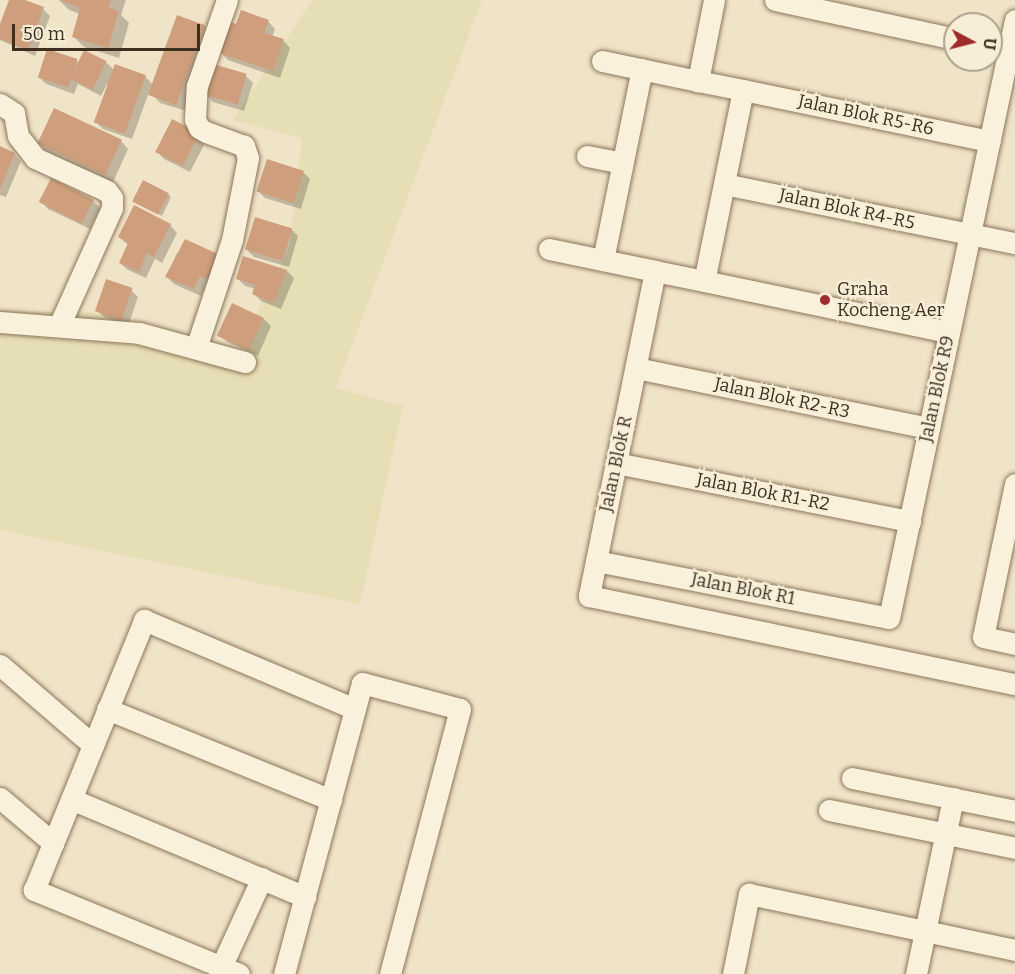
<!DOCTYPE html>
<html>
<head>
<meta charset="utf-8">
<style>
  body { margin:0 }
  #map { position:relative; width:1015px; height:974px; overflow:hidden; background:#f0e4c8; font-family:Bitter,serif }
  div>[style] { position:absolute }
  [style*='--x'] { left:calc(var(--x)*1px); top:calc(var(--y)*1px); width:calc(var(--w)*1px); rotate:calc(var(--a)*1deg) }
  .farmland>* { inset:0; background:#e6deb5 }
  .shadow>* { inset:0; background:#0003 }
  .building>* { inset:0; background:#cf9f7d; transform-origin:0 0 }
  .roads { filter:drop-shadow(0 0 2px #8d765c) drop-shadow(0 0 2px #8d765c) }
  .minor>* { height:21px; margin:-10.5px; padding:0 10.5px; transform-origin:10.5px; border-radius:10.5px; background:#faf1dc }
  .dots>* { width:16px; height:16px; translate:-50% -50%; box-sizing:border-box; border:3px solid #f7eed8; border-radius:50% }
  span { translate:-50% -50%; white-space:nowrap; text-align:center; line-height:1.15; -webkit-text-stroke:4.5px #f7eed8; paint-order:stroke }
  .street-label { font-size:18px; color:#3d2e20 }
  .poi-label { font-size:18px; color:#3d2e20 }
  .left { translate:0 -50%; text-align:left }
  .north { position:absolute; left:943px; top:12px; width:60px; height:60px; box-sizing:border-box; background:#f7eed8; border:2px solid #ada18e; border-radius:50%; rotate:97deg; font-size:16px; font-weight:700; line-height:24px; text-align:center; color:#3d2e20 }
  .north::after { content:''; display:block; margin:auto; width:21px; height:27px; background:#9e2a2b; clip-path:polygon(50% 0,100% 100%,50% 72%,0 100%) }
  .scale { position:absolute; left:12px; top:24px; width:188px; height:27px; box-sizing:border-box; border:3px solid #3d2e20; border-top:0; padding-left:8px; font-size:18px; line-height:21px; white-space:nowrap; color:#3d2e20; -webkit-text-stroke:4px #f7eed8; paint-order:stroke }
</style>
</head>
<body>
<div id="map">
  <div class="farmland">
    <div style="clip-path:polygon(312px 0,482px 0,336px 388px,403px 406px,360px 604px,0 530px,0 311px,104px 313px,238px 350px,289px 248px,302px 138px,233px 120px)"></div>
  </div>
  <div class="shadow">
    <div style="clip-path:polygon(11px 0,21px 0,43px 9px,50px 16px,35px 56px,0 40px,0 28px)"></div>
    <div style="clip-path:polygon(59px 0,126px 0,121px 15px,129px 23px,119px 58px,84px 47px,73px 36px,80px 14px,69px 10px)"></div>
    <div style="clip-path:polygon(268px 21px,275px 29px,272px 37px,283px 40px,290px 48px,280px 78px,228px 60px,221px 53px,237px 26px)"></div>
    <div style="clip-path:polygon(204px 26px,212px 33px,187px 111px,160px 103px,153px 95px)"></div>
    <div style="clip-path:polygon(85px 52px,106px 62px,114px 70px,145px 76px,152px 84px,132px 139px,103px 129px,96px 122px,109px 85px,107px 84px,101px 96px,78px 84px,74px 94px,46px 84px,39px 77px,76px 60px,79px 64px)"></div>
    <div style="clip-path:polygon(246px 76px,253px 83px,244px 111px,213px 102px,205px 94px)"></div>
    <div style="clip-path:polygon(172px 121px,206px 141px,190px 172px,164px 159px,157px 151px)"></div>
    <div style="clip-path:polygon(121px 141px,128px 149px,113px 182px,46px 151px,39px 144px)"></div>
    <div style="clip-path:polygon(0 148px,14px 154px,21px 161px,6px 197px,0 195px)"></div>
    <div style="clip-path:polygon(303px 172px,310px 179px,301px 209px,265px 198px,258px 191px)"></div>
    <div style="clip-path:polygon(168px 194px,171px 197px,162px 216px,134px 201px)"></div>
    <div style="clip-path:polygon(41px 201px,93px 201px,100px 208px,90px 229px,48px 209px)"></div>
    <div style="clip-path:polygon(170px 225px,177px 233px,162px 263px,155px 259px,146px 278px,128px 270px,120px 263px,128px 245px,119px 237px)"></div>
    <div style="clip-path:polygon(291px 229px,298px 236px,289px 267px,254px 257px,247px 250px)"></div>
    <div style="clip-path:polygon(177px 253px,219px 256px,201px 296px,174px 284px,167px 277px)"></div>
    <div style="clip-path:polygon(244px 258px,287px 271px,294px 278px,281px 309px,261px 301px,254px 294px,255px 289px,245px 286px,238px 279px)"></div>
    <div style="clip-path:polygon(131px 290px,138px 297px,128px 326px,104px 317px,97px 310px)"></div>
    <div style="clip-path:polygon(233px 305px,264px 319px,271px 326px,258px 356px,227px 342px,220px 335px)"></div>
  </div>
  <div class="building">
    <div style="clip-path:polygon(9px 0,25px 0,44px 7px,28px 50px,0 39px,0 24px)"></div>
    <div style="clip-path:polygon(59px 0,111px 0,108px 8px,119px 11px,108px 48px,72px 37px,80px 8px)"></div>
    <div style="clip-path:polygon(241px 10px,269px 20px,264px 33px,284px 39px,273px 71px,219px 53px,230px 22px,236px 24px)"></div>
    <div style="left:177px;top:15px;width:30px;height:85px;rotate:20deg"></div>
    <div style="left:47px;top:49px;width:32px;height:30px;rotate:18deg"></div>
    <div style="left:84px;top:50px;width:25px;height:32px;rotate:26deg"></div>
    <div style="left:115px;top:64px;width:33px;height:62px;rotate:20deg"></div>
    <div style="left:213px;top:64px;width:35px;height:32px;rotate:16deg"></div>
    <div style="left:54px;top:108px;width:75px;height:39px;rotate:25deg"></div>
    <div style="left:172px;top:119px;width:31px;height:37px;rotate:27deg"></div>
    <div style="clip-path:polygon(0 146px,15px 153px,0 189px)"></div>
    <div style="left:267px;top:159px;width:39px;height:34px;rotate:18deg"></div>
    <div style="left:51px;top:178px;width:48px;height:27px;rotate:27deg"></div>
    <div style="left:143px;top:180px;width:29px;height:24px;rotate:27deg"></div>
    <div style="clip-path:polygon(134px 205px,171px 224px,154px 257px,147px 253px,139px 272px,119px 263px,128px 243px,118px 237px)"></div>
    <div style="left:255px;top:217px;width:39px;height:34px;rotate:17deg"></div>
    <div style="clip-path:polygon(185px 239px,220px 255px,210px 280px,200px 276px,194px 289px,165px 277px)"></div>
    <div style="clip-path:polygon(243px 256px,287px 270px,274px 303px,252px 294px,255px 285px,236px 279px)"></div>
    <div style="left:106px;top:279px;width:28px;height:34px;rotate:19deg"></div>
    <div style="left:232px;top:303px;width:35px;height:36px;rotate:25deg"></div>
  </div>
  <div class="roads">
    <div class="minor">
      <div style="--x:714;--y:0;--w:83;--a:101.2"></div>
      <div style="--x:698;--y:81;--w:46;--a:11.3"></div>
      <div style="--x:743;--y:90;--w:195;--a:101.5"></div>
      <div style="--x:704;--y:281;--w:50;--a:-168.5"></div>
      <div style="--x:655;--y:271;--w:332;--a:101.5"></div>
      <div style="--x:589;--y:596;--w:435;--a:11.7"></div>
      <div style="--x:775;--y:0;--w:184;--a:12.2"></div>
      <div style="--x:991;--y:46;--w:18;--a:13"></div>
      <div style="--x:602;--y:61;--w:98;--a:11.8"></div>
      <div style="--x:743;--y:90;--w:252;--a:11.7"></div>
      <div style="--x:0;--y:104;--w:17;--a:33"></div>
      <div style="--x:14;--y:113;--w:23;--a:80"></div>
      <div style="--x:18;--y:136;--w:28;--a:52"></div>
      <div style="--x:35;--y:158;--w:79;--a:24.6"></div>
      <div style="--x:107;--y:191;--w:9;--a:54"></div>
      <div style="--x:112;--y:198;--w:10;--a:90"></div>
      <div style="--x:112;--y:208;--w:129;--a:114.2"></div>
      <div style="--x:587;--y:156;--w:36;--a:11"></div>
      <div style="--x:724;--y:184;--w:297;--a:11.5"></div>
      <div style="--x:549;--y:249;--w:108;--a:11.7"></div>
      <div style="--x:603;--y:260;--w:195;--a:-78.5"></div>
      <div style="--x:704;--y:281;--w:250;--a:11.8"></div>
      <div style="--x:0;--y:322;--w:139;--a:4.5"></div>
      <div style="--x:139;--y:333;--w:110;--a:15.3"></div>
      <div style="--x:196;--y:348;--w:114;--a:-71.6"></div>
      <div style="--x:232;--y:240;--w:84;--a:-79"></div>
      <div style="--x:248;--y:158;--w:13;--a:-108"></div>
      <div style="--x:244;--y:146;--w:40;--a:-159.8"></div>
      <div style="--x:206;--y:132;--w:8;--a:-150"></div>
      <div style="--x:199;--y:128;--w:10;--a:-114"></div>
      <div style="--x:195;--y:119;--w:33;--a:-87"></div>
      <div style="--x:197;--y:86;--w:91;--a:-70.8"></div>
      <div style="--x:636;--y:368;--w:299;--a:11.6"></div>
      <div style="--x:616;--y:463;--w:300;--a:11.2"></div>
      <div style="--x:1015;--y:484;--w:156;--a:101.8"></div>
      <div style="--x:983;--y:637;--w:33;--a:12"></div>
      <div style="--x:596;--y:561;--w:298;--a:11"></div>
      <div style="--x:889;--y:618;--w:611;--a:-78.1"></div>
      <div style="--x:0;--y:665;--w:123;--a:40.7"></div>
      <div style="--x:107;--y:709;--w:242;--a:22.1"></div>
      <div style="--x:852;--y:778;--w:166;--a:11.4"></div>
      <div style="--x:0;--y:798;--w:70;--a:40.3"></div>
      <div style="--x:71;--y:799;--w:254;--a:22.7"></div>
      <div style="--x:829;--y:810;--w:190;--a:11.5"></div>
      <div style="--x:221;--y:967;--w:98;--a:-65.3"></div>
      <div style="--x:239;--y:974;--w:222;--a:-157.7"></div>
      <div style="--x:34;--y:890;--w:292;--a:-67.8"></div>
      <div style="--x:144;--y:620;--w:229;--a:22.9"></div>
      <div style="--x:284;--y:974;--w:301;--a:-75"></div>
      <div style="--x:362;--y:683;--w:101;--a:14.9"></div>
      <div style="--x:460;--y:709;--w:274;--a:104.8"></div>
      <div style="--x:733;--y:974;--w:82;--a:-78.7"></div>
      <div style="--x:749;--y:894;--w:272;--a:11.9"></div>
      <div style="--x:916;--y:974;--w:180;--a:-78.1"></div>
    </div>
  </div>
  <div class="dots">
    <div style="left:825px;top:300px;background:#9e2a2b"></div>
  </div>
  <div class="street-label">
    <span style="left:866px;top:115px;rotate:12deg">Jalan Blok R5-R6</span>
    <span style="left:847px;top:209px;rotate:12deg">Jalan Blok R4-R5</span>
    <span style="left:937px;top:389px;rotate:-78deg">Jalan Blok R9</span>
    <span style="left:782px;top:398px;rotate:12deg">Jalan Blok R2-R3</span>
    <span style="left:616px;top:464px;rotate:-78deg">Jalan Blok R</span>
    <span style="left:763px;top:492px;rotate:11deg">Jalan Blok R1-R2</span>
    <span style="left:743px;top:589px;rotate:11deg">Jalan Blok R1</span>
  </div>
  <div class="poi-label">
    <span class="left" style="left:837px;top:300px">Graha<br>Kocheng Aer</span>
  </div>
  <div class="north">U</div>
  <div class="scale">50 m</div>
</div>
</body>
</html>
